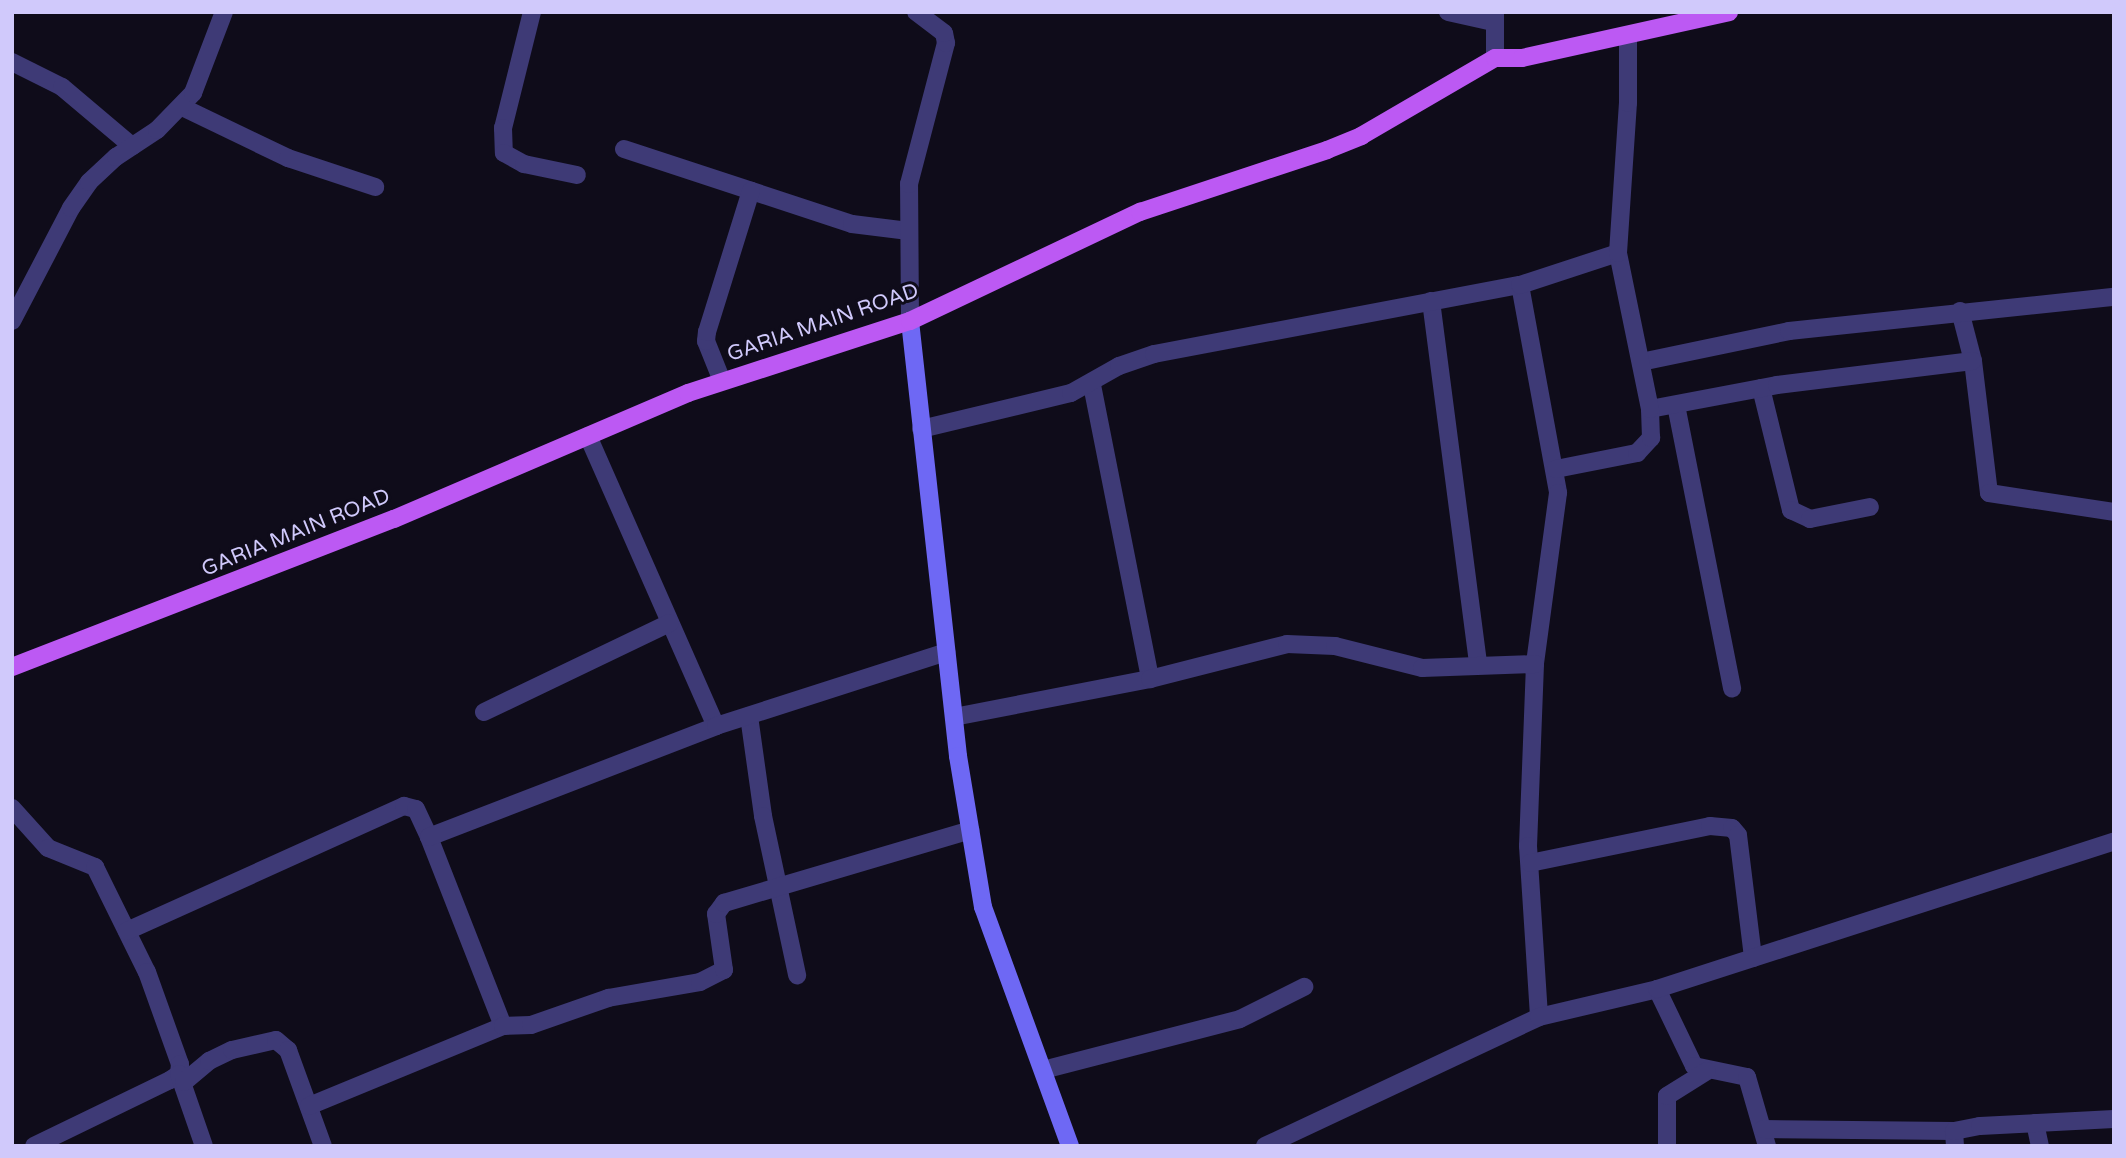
<!DOCTYPE html>
<html>
<head>
<meta charset="utf-8">
<style>
  body { margin:0 }
  #map { position:relative; width:2126px; height:1158px; overflow:hidden; background:#0f0c1a; font-family:"Varela Round",sans-serif }
  div>[style] { position:absolute }
  [style*='--x'] { left:calc(var(--x)*1px); top:calc(var(--y)*1px); width:calc(var(--w)*1px); rotate:calc(var(--a)*1deg) }
  .minor>* { height:18px; margin:-9px; padding:0 9px; transform-origin:9px; border-radius:9px; background:#3e3a76 }
  .secondary>* { height:18px; margin:-9px; padding:0 9px; transform-origin:9px; border-radius:9px; background:#6e68f4 }
  .primary>* { height:18px; margin:-9px; padding:0 9px; transform-origin:9px; border-radius:9px; background:#bc59f3 }
  span { translate:-50% -50%; white-space:nowrap; text-align:center; line-height:1.15; -webkit-text-stroke:6px #0f0c1a; paint-order:stroke }
  .street-label { font-size:21px; color:#d0c9fb }
  .frame { position:absolute; inset:0; border:14px solid #d0c9fb; pointer-events:none }
</style>
</head>
<body>
<div id="map">
  <div class="minor">
    <div style="--x:532;--y:12;--w:120;--a:104"></div>
    <div style="--x:503;--y:128;--w:25;--a:88"></div>
    <div style="--x:504;--y:153;--w:23;--a:29"></div>
    <div style="--x:524;--y:164;--w:54;--a:11.7"></div>
    <div style="--x:1448;--y:12;--w:46;--a:12.5"></div>
    <div style="--x:1495;--y:12;--w:46;--a:90"></div>
    <div style="--x:12;--y:62;--w:56;--a:26.6"></div>
    <div style="--x:62;--y:87;--w:92;--a:40.1"></div>
    <div style="--x:182;--y:107;--w:118;--a:25.7"></div>
    <div style="--x:288;--y:158;--w:92;--a:18.4"></div>
    <div style="--x:624;--y:149;--w:240;--a:18.2"></div>
    <div style="--x:852;--y:224;--w:57;--a:7"></div>
    <div style="--x:1520;--y:285;--w:211;--a:79.6"></div>
    <div style="--x:1558;--y:493;--w:173;--a:97.7"></div>
    <div style="--x:1535;--y:664;--w:182;--a:92.2"></div>
    <div style="--x:1528;--y:846;--w:171;--a:86.3"></div>
    <div style="--x:1431;--y:301;--w:367;--a:82.6"></div>
    <div style="--x:1960;--y:311;--w:52;--a:75.4"></div>
    <div style="--x:1973;--y:361;--w:133;--a:83.1"></div>
    <div style="--x:1989;--y:493;--w:126;--a:8.6"></div>
    <div style="--x:12;--y:321;--w:127;--a:-62.4"></div>
    <div style="--x:71;--y:208;--w:32;--a:-55"></div>
    <div style="--x:89;--y:182;--w:37;--a:-43"></div>
    <div style="--x:116;--y:157;--w:49;--a:-33.4"></div>
    <div style="--x:157;--y:130;--w:52;--a:-45.8"></div>
    <div style="--x:193;--y:93;--w:87;--a:-69.1"></div>
    <div style="--x:910;--y:321;--w:137;--a:-90.4"></div>
    <div style="--x:909;--y:184;--w:146;--a:-75.3"></div>
    <div style="--x:946;--y:43;--w:10;--a:-101"></div>
    <div style="--x:944;--y:33;--w:35;--a:-143"></div>
    <div style="--x:1641;--y:362;--w:151;--a:-11.8"></div>
    <div style="--x:1789;--y:331;--w:327;--a:-6"></div>
    <div style="--x:722;--y:381;--w:43;--a:-111.8"></div>
    <div style="--x:706;--y:341;--w:9;--a:-84"></div>
    <div style="--x:707;--y:332;--w:148;--a:-72.7"></div>
    <div style="--x:1092;--y:385;--w:300;--a:78.8"></div>
    <div style="--x:1761;--y:388;--w:126;--a:76.2"></div>
    <div style="--x:1791;--y:510;--w:21;--a:25"></div>
    <div style="--x:1810;--y:519;--w:61;--a:-11.3"></div>
    <div style="--x:1676;--y:405;--w:289;--a:78.8"></div>
    <div style="--x:1650;--y:409;--w:129;--a:-10.7"></div>
    <div style="--x:1777;--y:385;--w:197;--a:-7"></div>
    <div style="--x:921;--y:429;--w:154;--a:-13.5"></div>
    <div style="--x:1071;--y:393;--w:55;--a:-29.4"></div>
    <div style="--x:1119;--y:366;--w:37;--a:-19"></div>
    <div style="--x:1154;--y:354;--w:372;--a:-10.7"></div>
    <div style="--x:1520;--y:285;--w:103;--a:-18.1"></div>
    <div style="--x:588;--y:436;--w:317;--a:66.2"></div>
    <div style="--x:1556;--y:469;--w:83;--a:-11.2"></div>
    <div style="--x:1637;--y:453;--w:21;--a:-47"></div>
    <div style="--x:1651;--y:438;--w:29;--a:-92"></div>
    <div style="--x:1650;--y:409;--w:159;--a:-101.6"></div>
    <div style="--x:1618;--y:253;--w:150;--a:-86.2"></div>
    <div style="--x:1628;--y:103;--w:68;--a:-90"></div>
    <div style="--x:484;--y:712;--w:206;--a:-25.6"></div>
    <div style="--x:749;--y:716;--w:101;--a:82"></div>
    <div style="--x:763;--y:816;--w:163;--a:77.9"></div>
    <div style="--x:954;--y:717;--w:200;--a:-11"></div>
    <div style="--x:1150;--y:679;--w:141;--a:-14.3"></div>
    <div style="--x:1287;--y:644;--w:48;--a:2.4"></div>
    <div style="--x:1335;--y:646;--w:90;--a:14.2"></div>
    <div style="--x:1422;--y:668;--w:113;--a:-2"></div>
    <div style="--x:12;--y:808;--w:54;--a:48"></div>
    <div style="--x:48;--y:848;--w:51;--a:22"></div>
    <div style="--x:95;--y:867;--w:117;--a:63.7"></div>
    <div style="--x:147;--y:972;--w:98;--a:70.3"></div>
    <div style="--x:180;--y:1064;--w:10;--a:96"></div>
    <div style="--x:179;--y:1074;--w:11;--a:146"></div>
    <div style="--x:170;--y:1080;--w:151;--a:154.1"></div>
    <div style="--x:1530;--y:863;--w:184;--a:-11.6"></div>
    <div style="--x:1710;--y:826;--w:22;--a:5"></div>
    <div style="--x:1732;--y:828;--w:9;--a:49"></div>
    <div style="--x:1738;--y:835;--w:124;--a:83"></div>
    <div style="--x:127;--y:931;--w:304;--a:-24.3"></div>
    <div style="--x:404;--y:806;--w:12;--a:14"></div>
    <div style="--x:416;--y:809;--w:31;--a:65"></div>
    <div style="--x:1657;--y:989;--w:85;--a:64.3"></div>
    <div style="--x:1694;--y:1066;--w:54;--a:11.7"></div>
    <div style="--x:1747;--y:1077;--w:72;--a:73.8"></div>
    <div style="--x:503;--y:1026;--w:203;--a:-111.4"></div>
    <div style="--x:429;--y:837;--w:308;--a:-21.1"></div>
    <div style="--x:716;--y:726;--w:242;--a:-17.8"></div>
    <div style="--x:1043;--y:1070;--w:203;--a:-14.5"></div>
    <div style="--x:1240;--y:1019;--w:72;--a:-26.6"></div>
    <div style="--x:179;--y:1074;--w:76;--a:70.9"></div>
    <div style="--x:184;--y:1082;--w:33;--a:-40"></div>
    <div style="--x:209;--y:1061;--w:25;--a:-26"></div>
    <div style="--x:232;--y:1050;--w:45;--a:-12.8"></div>
    <div style="--x:276;--y:1040;--w:16;--a:40"></div>
    <div style="--x:288;--y:1050;--w:102;--a:70"></div>
    <div style="--x:309;--y:1106;--w:210;--a:-22.4"></div>
    <div style="--x:503;--y:1026;--w:28;--a:-2"></div>
    <div style="--x:531;--y:1025;--w:82;--a:-19.3"></div>
    <div style="--x:608;--y:998;--w:93;--a:-9.9"></div>
    <div style="--x:700;--y:982;--w:27;--a:-27"></div>
    <div style="--x:724;--y:970;--w:57;--a:-98.1"></div>
    <div style="--x:716;--y:914;--w:14;--a:-54"></div>
    <div style="--x:724;--y:903;--w:257;--a:-16.5"></div>
    <div style="--x:2035;--y:1123;--w:24;--a:78"></div>
    <div style="--x:1763;--y:1129;--w:191;--a:0.6"></div>
    <div style="--x:1265;--y:1146;--w:303;--a:-25.2"></div>
    <div style="--x:1539;--y:1017;--w:121;--a:-13.3"></div>
    <div style="--x:1657;--y:989;--w:480;--a:-17.9"></div>
    <div style="--x:1667;--y:1146;--w:50;--a:-90"></div>
    <div style="--x:1667;--y:1096;--w:47;--a:-32"></div>
    <div style="--x:1955;--y:1146;--w:15;--a:-94"></div>
    <div style="--x:1954;--y:1131;--w:26;--a:-11"></div>
    <div style="--x:1980;--y:1126;--w:134;--a:-3"></div>
  </div>
  <div class="secondary">
    <div style="--x:910;--y:321;--w:438;--a:83.7"></div>
    <div style="--x:958;--y:756;--w:153;--a:80.6"></div>
    <div style="--x:983;--y:907;--w:254;--a:70"></div>
  </div>
  <div class="primary">
    <div style="--x:12;--y:667;--w:410;--a:-21.2"></div>
    <div style="--x:394;--y:519;--w:320;--a:-23.2"></div>
    <div style="--x:688;--y:393;--w:233;--a:-18"></div>
    <div style="--x:910;--y:321;--w:255;--a:-25.4"></div>
    <div style="--x:1140;--y:212;--w:197;--a:-18.3"></div>
    <div style="--x:1327;--y:150;--w:37;--a:-22"></div>
    <div style="--x:1361;--y:136;--w:155;--a:-30.2"></div>
    <div style="--x:1495;--y:58;--w:27;--a:0"></div>
    <div style="--x:1522;--y:58;--w:212;--a:-12.5"></div>
  </div>
  <div class="street-label">
    <span style="left:823px;top:323px;rotate:-19deg">GARIA MAIN ROAD</span>
    <span style="left:296px;top:533px;rotate:-22deg">GARIA MAIN ROAD</span>
  </div>
  <div class="frame"></div>
</div>
</body>
</html>
